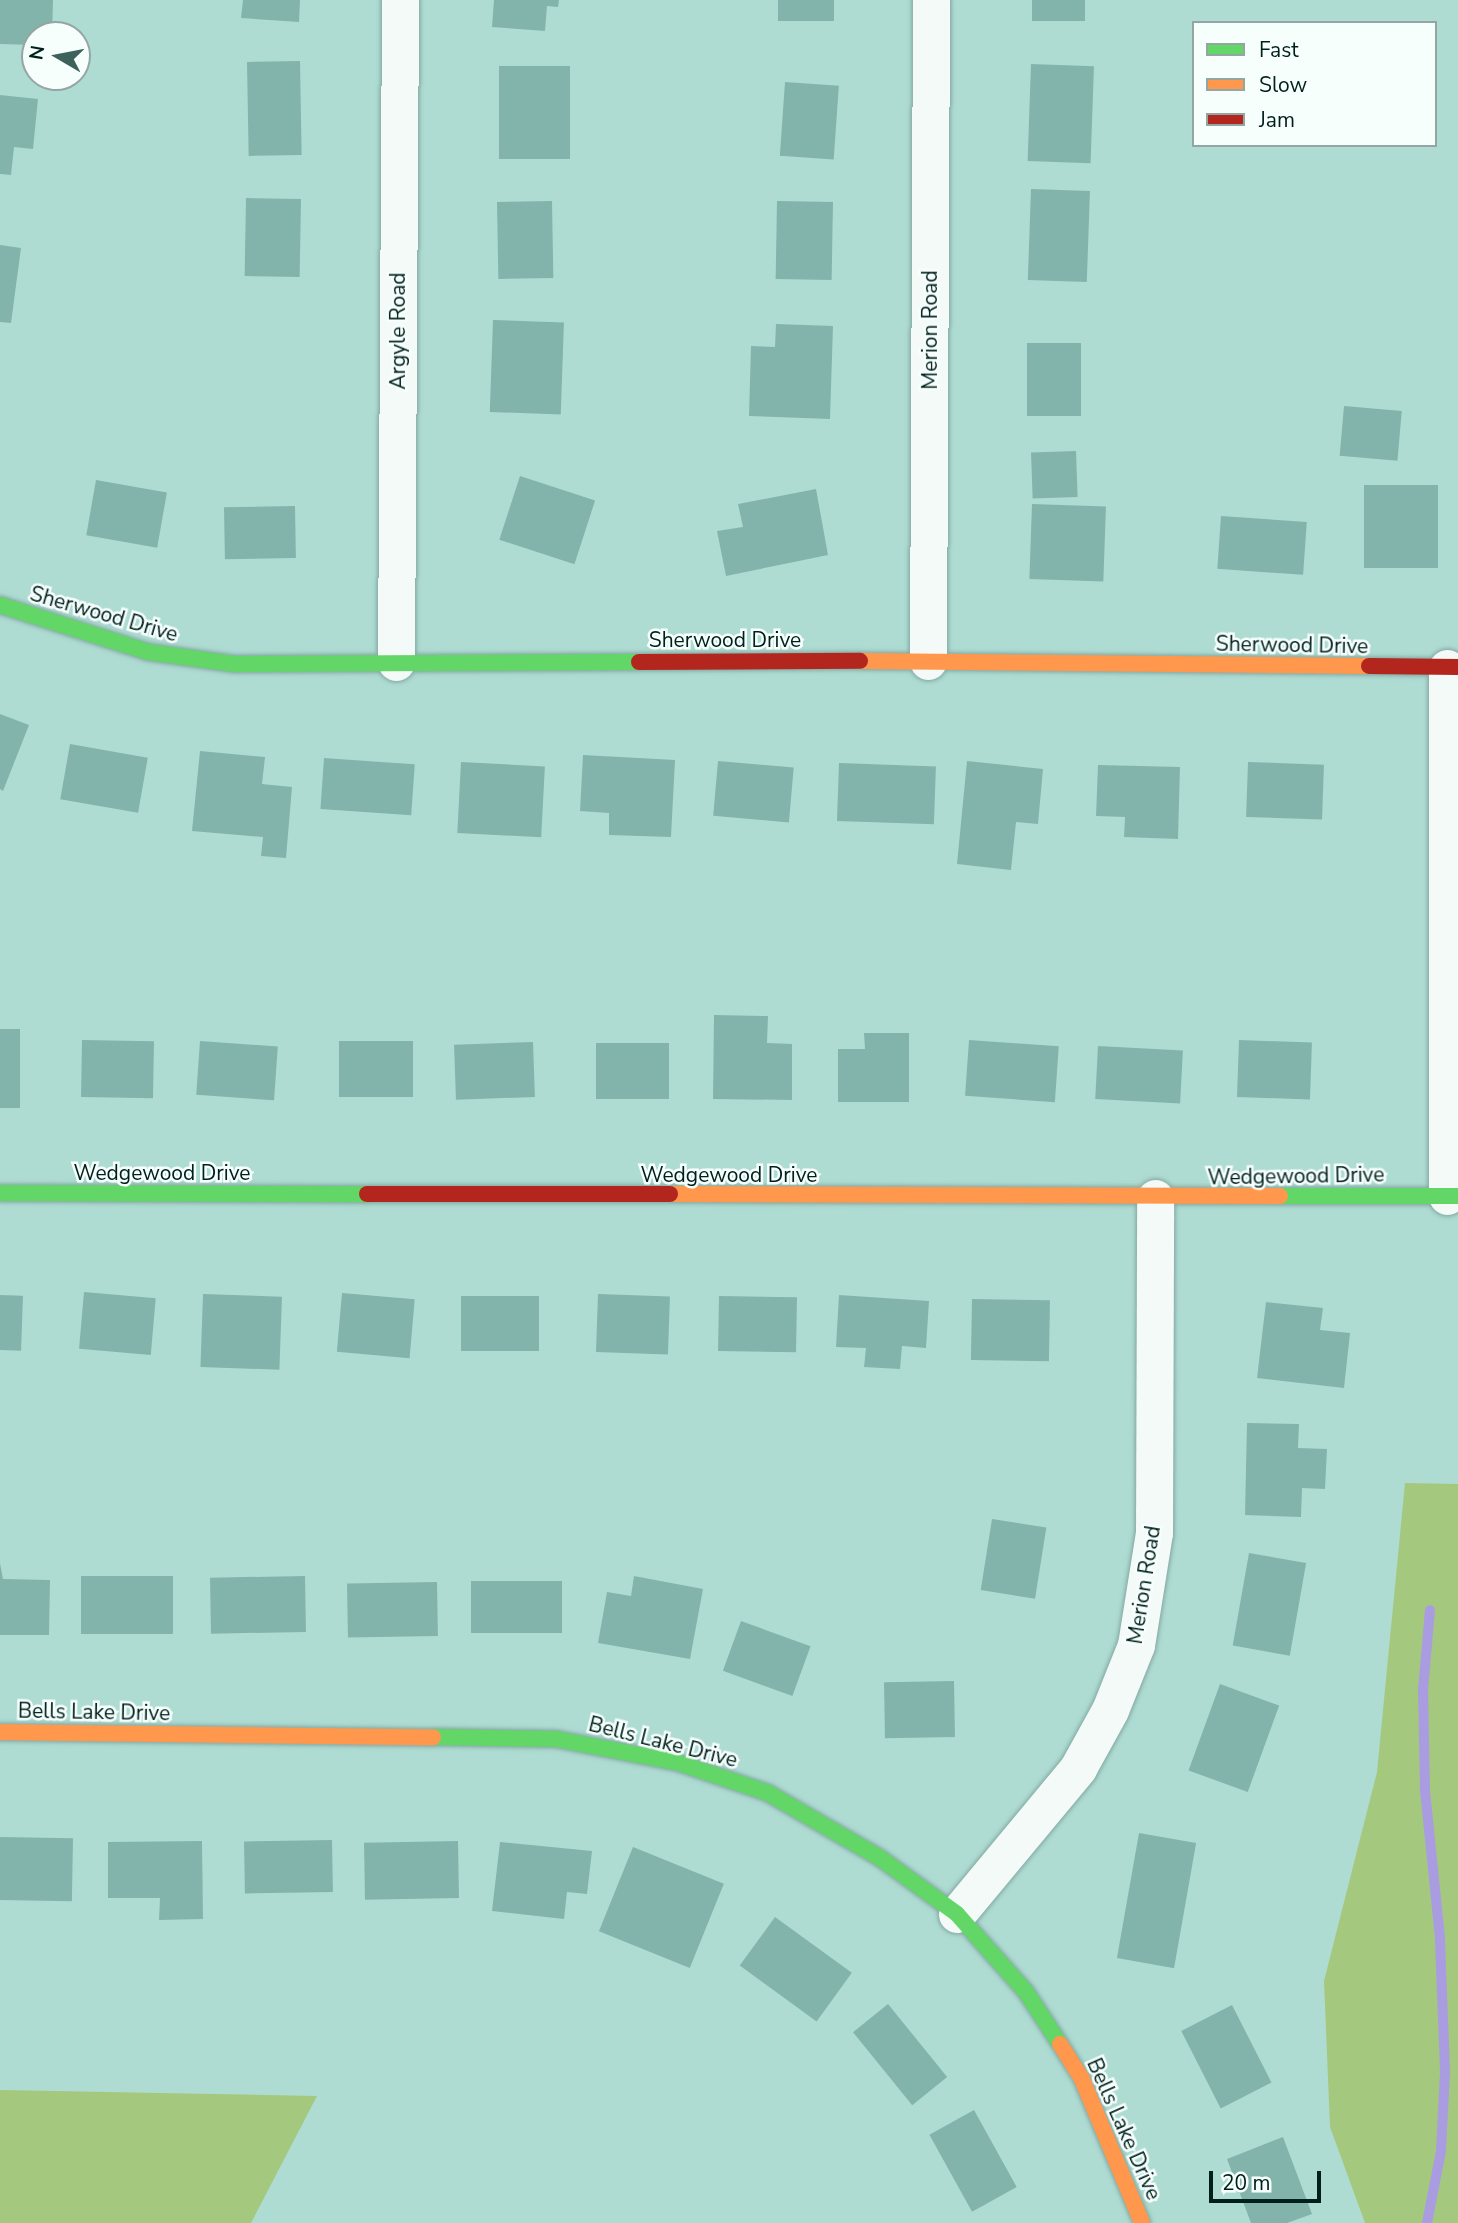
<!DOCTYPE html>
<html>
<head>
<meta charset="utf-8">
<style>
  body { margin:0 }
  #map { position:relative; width:1458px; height:2223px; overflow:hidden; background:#aedcd3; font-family:"Nunito Sans",sans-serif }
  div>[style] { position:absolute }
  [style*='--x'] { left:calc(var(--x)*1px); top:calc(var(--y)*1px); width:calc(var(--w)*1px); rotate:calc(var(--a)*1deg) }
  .forest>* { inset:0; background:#a5c87f }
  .stream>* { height:10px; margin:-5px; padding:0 5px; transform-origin:5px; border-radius:5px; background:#aa9ce1 }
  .building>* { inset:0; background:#83b4ab; transform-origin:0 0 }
  .roads { filter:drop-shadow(0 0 2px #84a8a2) drop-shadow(0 0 2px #84a8a2) }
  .street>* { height:37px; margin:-18.5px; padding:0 18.5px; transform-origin:18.5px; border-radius:18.5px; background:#f3faf8 }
  .fast>* { height:16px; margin:-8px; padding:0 8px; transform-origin:8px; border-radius:8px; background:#63d668 }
  .slow>* { height:16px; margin:-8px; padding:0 8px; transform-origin:8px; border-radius:8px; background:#ff974d }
  .jam>* { height:16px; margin:-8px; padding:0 8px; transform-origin:8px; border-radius:8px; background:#b3261e }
  span { translate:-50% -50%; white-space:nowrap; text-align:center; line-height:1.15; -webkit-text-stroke:5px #f7fffd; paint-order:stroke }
  .street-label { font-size:21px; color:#00201b }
  .legend { position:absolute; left:1192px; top:21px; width:245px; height:126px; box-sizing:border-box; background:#f7fffd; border:2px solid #94a6a3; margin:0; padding:9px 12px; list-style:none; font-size:21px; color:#00201b }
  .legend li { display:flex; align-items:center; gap:14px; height:35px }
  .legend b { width:35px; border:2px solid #94a6a3 }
  .north { position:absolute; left:21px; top:21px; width:70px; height:70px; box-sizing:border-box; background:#f7fffd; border:2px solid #94a6a3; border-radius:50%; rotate:280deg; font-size:19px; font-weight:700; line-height:28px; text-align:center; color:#00201b }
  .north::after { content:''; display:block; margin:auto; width:24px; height:32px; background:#3d625b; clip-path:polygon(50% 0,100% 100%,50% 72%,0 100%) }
  .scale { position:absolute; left:1209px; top:2171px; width:112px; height:32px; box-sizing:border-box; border:4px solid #00201b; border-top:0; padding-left:9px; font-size:21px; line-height:24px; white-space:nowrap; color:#00201b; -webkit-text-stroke:5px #f7fffd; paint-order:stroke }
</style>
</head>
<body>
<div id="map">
  <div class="forest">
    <div style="clip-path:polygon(1405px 1483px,1458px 1484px,1458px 2223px,1365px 2223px,1330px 2127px,1324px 1981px,1377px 1772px)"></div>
    <div style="clip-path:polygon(0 2090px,317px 2096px,251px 2223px,0 2223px)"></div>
  </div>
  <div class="stream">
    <div style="--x:1427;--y:2223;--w:73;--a:-79"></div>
    <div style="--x:1441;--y:2151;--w:80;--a:-87.1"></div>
    <div style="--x:1445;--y:2071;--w:133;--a:-92.2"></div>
    <div style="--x:1440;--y:1938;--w:148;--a:-95.8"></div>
    <div style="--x:1425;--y:1791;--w:101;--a:-91.1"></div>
    <div style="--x:1423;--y:1690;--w:80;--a:-85"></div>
  </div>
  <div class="building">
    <div style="clip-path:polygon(0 0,53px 0,52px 35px,35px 35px,35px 45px,0 44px)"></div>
    <div style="clip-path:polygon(243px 0,300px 0,299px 22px,241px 18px)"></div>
    <div style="clip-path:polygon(494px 0,559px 0,558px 7px,547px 6px,545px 31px,492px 27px)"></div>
    <div style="left:778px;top:0;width:56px;height:21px"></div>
    <div style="left:1032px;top:0;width:53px;height:21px"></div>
    <div style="left:300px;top:61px;width:94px;height:53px;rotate:89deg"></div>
    <div style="left:1031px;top:64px;width:63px;height:97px;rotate:2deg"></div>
    <div style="left:499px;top:66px;width:71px;height:93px"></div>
    <div style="left:785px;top:82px;width:54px;height:74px;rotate:4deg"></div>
    <div style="clip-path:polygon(0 95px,38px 99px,33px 149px,14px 147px,11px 175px,0 174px)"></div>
    <div style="left:1031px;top:189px;width:59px;height:91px;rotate:2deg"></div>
    <div style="left:246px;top:198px;width:55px;height:78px;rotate:1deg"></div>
    <div style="left:552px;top:201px;width:77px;height:55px;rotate:89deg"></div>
    <div style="left:777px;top:201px;width:56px;height:78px;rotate:1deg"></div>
    <div style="clip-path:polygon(0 245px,21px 248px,11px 323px,0 322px)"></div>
    <div style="left:493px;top:320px;width:71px;height:92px;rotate:2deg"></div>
    <div style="clip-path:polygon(776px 324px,833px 326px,830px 419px,749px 416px,751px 346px,775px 347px)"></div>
    <div style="left:1027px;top:343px;width:54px;height:73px"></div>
    <div style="left:1344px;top:406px;width:58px;height:50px;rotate:5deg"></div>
    <div style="left:1076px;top:451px;width:46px;height:45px;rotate:88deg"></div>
    <div style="left:520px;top:476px;width:79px;height:67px;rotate:18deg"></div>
    <div style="left:96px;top:480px;width:72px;height:56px;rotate:10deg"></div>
    <div style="left:1364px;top:485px;width:74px;height:83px"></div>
    <div style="clip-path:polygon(816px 489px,828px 555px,726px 576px,717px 531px,743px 527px,738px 504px)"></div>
    <div style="left:1032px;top:504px;width:74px;height:75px;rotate:2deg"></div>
    <div style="left:295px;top:506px;width:52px;height:71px;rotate:89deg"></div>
    <div style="left:1221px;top:516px;width:86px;height:53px;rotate:4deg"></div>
    <div style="clip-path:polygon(0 714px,29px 725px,3px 791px,0 789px)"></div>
    <div style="left:70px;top:744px;width:79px;height:56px;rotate:10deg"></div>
    <div style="clip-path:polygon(200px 751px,265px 757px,262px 784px,292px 787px,286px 858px,261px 856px,263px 837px,192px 831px)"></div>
    <div style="clip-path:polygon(583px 755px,675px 760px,671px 837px,609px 835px,609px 813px,580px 811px)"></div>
    <div style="left:324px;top:758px;width:91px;height:51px;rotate:4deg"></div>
    <div style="left:718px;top:761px;width:76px;height:55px;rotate:5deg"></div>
    <div style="clip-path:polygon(967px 761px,1043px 769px,1038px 824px,1016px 822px,1011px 870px,957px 864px)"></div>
    <div style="left:461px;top:762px;width:84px;height:71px;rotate:3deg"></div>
    <div style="left:1248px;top:762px;width:76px;height:55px;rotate:2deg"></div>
    <div style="left:839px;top:763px;width:97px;height:58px;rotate:2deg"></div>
    <div style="clip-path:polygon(1098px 765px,1180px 767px,1178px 839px,1124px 837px,1125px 817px,1096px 816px)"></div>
    <div style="clip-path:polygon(714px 1015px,768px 1016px,767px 1043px,792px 1044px,792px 1100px,713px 1099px)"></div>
    <div style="left:0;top:1029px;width:20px;height:79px"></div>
    <div style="clip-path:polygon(864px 1033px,909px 1033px,909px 1102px,838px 1102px,838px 1049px,865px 1049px)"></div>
    <div style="left:82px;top:1040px;width:72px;height:57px;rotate:1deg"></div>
    <div style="left:969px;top:1040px;width:90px;height:56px;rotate:4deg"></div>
    <div style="left:1239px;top:1040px;width:73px;height:57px;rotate:2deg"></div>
    <div style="left:200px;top:1041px;width:78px;height:54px;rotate:4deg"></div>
    <div style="left:339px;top:1041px;width:74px;height:56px"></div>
    <div style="left:533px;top:1042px;width:55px;height:79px;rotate:88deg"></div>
    <div style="left:596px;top:1043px;width:73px;height:56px"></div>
    <div style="left:1098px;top:1046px;width:85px;height:53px;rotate:3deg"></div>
    <div style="left:84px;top:1292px;width:72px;height:57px;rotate:5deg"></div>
    <div style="left:342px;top:1293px;width:73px;height:59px;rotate:5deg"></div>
    <div style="left:203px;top:1294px;width:79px;height:73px;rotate:2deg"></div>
    <div style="left:598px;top:1294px;width:72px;height:58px;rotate:2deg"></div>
    <div style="left:0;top:1295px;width:23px;height:55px;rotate:2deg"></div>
    <div style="clip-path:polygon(839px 1295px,929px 1301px,926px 1348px,902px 1346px,900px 1369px,864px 1367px,866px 1348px,836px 1347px)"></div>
    <div style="left:461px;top:1296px;width:78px;height:55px"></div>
    <div style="left:719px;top:1296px;width:78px;height:55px;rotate:1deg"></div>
    <div style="left:972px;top:1299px;width:78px;height:61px;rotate:1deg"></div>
    <div style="clip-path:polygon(1266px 1302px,1323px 1308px,1320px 1330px,1350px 1333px,1344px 1388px,1257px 1378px)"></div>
    <div style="clip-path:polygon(1247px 1423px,1299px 1424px,1298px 1448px,1327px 1449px,1325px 1489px,1302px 1488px,1301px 1517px,1245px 1515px)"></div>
    <div style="left:992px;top:1519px;width:55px;height:72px;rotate:9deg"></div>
    <div style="left:1249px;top:1553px;width:58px;height:94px;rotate:10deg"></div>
    <div style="clip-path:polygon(0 1563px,3px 1579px,50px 1580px,49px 1635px,0 1635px)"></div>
    <div style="left:81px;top:1576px;width:92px;height:58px"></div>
    <div style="left:305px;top:1576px;width:56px;height:95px;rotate:89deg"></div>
    <div style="clip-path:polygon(634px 1576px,703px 1589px,690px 1659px,598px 1643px,607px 1592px,631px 1596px)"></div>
    <div style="left:471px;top:1581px;width:91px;height:52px"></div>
    <div style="left:437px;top:1582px;width:54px;height:90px;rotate:89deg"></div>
    <div style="left:741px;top:1621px;width:74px;height:53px;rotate:20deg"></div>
    <div style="left:954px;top:1681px;width:56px;height:70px;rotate:89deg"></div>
    <div style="left:1220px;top:1684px;width:63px;height:92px;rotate:20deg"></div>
    <div style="left:1139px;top:1833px;width:58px;height:127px;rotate:10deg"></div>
    <div style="left:0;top:1837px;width:73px;height:63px;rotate:1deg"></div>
    <div style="left:332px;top:1840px;width:52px;height:88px;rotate:89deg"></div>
    <div style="clip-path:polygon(202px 1841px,203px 1919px,159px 1920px,160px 1898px,108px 1898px,108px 1842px)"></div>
    <div style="left:458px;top:1841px;width:57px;height:94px;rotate:89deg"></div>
    <div style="clip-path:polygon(500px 1842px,592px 1851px,587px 1894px,567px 1892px,564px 1919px,492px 1911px)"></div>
    <div style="left:633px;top:1847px;width:98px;height:91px;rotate:22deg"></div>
    <div style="left:775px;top:1917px;width:95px;height:60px;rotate:36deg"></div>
    <div style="left:888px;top:2004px;width:94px;height:45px;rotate:51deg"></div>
    <div style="left:1232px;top:2005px;width:87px;height:57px;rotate:63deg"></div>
    <div style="left:974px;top:2110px;width:88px;height:51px;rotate:61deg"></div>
    <div style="clip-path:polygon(1283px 2137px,1312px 2214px,1287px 2223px,1251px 2223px,1227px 2159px)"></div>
  </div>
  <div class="roads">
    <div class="street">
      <div style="--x:928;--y:661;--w:661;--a:-89.74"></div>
      <div style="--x:396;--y:662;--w:662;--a:-89.65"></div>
      <div style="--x:1447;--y:1196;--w:528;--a:-90"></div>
      <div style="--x:957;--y:1914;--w:190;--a:-50.3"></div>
      <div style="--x:1078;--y:1768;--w:66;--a:-61.1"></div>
      <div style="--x:1110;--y:1710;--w:70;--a:-68.2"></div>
      <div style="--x:1136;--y:1645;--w:113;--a:-80.9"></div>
      <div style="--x:1154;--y:1533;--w:335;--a:-89.8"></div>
    </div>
    <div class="fast">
      <div style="--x:0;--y:605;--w:155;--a:17.6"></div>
      <div style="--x:148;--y:652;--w:88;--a:7.9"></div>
      <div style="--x:235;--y:664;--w:404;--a:-0.3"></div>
      <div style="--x:0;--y:1193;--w:367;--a:0.2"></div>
      <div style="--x:1280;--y:1196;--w:178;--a:0"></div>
      <div style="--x:433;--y:1737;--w:123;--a:0.9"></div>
      <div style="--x:556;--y:1739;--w:122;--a:10.9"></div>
      <div style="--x:676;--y:1762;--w:97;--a:18.6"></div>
      <div style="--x:768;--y:1793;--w:129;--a:30.1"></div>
      <div style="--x:880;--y:1858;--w:95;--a:36"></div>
      <div style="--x:957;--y:1914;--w:104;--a:48.5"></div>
      <div style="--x:1026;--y:1992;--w:62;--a:56.8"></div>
    </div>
    <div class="slow">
      <div style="--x:860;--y:661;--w:509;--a:0.56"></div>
      <div style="--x:670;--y:1194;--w:610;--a:0.19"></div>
      <div style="--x:0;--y:1732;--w:433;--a:0.7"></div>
      <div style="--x:1060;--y:2044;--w:39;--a:58"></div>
      <div style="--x:1081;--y:2077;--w:158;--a:67.3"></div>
    </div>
    <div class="jam">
      <div style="--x:639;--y:662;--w:221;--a:-0.3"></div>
      <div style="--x:1369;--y:666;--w:89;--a:0.6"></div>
      <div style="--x:367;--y:1194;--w:303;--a:0"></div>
    </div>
  </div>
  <div class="street-label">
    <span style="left:930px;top:330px;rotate:-90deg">Merion Road</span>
    <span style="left:398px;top:331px;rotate:-90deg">Argyle Road</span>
    <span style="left:104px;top:614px;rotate:16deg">Sherwood Drive</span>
    <span style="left:725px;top:640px">Sherwood Drive</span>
    <span style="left:1292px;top:645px;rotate:1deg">Sherwood Drive</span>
    <span style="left:162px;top:1173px">Wedgewood Drive</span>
    <span style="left:729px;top:1175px">Wedgewood Drive</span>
    <span style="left:1296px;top:1176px;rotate:-1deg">Wedgewood Drive</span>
    <span style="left:1144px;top:1585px;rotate:-81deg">Merion Road</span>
    <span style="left:94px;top:1712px;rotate:1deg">Bells Lake Drive</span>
    <span style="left:663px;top:1742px;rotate:14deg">Bells Lake Drive</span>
    <span style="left:1124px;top:2129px;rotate:66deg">Bells Lake Drive</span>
  </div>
  <ul class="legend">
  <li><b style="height:9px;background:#63d668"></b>Fast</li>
  <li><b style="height:9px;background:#ff974d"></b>Slow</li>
  <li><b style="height:9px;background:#b3261e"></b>Jam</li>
  </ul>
  <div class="north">N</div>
  <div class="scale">20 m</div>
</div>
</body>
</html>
